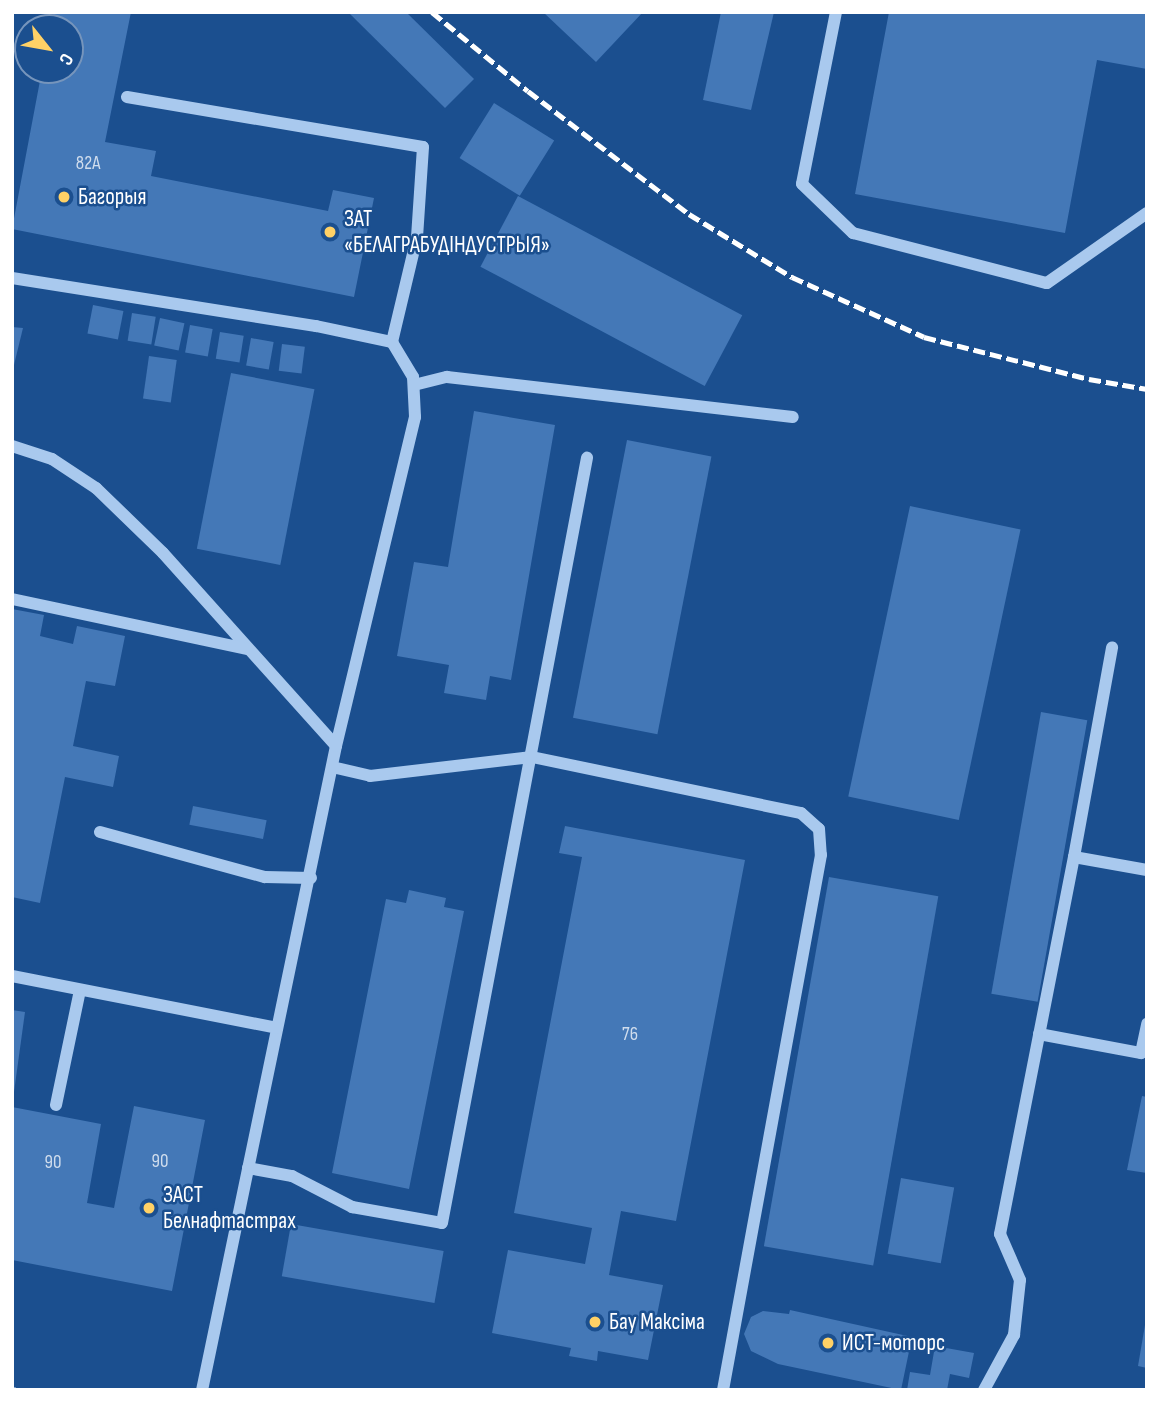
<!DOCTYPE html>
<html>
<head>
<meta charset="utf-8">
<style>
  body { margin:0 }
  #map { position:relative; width:1159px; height:1402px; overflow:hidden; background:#1b4f8f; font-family:"Sofia Sans Condensed",sans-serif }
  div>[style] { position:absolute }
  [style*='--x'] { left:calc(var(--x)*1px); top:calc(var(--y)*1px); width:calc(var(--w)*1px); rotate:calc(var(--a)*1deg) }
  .building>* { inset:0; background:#4478b7; transform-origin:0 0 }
  .path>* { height:4.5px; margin-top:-2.25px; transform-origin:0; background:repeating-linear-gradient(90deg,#a9c9ee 0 3.5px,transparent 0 8.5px) }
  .minor>* { height:12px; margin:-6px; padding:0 6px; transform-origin:6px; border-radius:6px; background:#a9c9ee }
  .rail>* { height:5px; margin-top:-2.5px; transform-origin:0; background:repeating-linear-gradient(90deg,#fff 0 12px,transparent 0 17px) }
  .dots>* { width:19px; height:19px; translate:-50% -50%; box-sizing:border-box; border:4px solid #1b4f8f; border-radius:50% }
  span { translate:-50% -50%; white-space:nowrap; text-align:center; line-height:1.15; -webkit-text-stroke:5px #1b4f8f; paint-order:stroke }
  .number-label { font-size:19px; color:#d0dded }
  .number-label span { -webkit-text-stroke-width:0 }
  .poi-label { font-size:23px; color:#fff }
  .left { translate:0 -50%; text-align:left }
  .frame { position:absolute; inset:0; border:14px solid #fff; pointer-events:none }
  .north { position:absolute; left:14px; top:14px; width:70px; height:70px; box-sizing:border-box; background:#1b4f8f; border:2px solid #7695bc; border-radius:50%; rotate:121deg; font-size:19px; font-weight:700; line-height:28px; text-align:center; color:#fff }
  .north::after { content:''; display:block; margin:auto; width:24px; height:32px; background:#ffd166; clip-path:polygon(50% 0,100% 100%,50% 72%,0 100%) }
</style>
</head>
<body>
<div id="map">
  <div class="building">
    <div style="clip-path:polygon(54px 12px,131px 12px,105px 142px,156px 151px,151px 176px,328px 211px,333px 190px,374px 198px,354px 297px,12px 229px,42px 70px,70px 70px,70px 28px,50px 28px)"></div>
    <div style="clip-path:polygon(348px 12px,406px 12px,474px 79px,445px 108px)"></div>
    <div style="clip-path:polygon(543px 12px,643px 12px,596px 62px)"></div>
    <div style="clip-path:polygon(721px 12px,774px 12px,751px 110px,703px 100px)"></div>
    <div style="clip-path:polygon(889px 12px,1147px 12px,1147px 69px,1097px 60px,1065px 233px,855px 194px)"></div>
    <div style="left:494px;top:103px;width:71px;height:65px;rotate:32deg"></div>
    <div style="left:518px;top:196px;width:254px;height:80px;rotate:28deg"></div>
    <div style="left:93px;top:305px;width:31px;height:29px;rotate:11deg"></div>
    <div style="left:132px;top:313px;width:24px;height:28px;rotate:9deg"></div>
    <div style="left:160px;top:318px;width:25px;height:28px;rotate:12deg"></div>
    <div style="left:190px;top:325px;width:23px;height:28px;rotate:10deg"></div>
    <div style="clip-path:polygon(12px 327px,23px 328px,13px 369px,12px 369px)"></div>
    <div style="left:220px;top:332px;width:24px;height:27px;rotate:9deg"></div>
    <div style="left:251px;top:338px;width:23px;height:28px;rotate:10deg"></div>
    <div style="left:282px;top:344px;width:23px;height:27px;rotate:7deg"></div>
    <div style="left:149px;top:356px;width:28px;height:43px;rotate:8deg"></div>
    <div style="left:231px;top:373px;width:85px;height:179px;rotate:11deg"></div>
    <div style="clip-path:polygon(474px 411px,555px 425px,511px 680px,490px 676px,486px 700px,444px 693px,449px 665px,397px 656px,414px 562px,448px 567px)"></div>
    <div style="left:627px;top:440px;width:86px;height:283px;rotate:11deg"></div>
    <div style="left:910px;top:506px;width:113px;height:297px;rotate:12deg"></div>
    <div style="clip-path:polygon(12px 609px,44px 615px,40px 636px,73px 644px,77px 626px,125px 636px,115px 686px,86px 681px,73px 746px,119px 756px,113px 787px,65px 777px,40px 903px,12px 897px)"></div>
    <div style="left:1041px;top:712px;width:47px;height:286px;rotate:10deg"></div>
    <div style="left:193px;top:806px;width:75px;height:19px;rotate:11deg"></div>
    <div style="clip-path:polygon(565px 826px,745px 860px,676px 1221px,621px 1211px,609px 1275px,663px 1285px,648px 1360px,598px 1351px,597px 1361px,569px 1356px,571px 1348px,492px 1333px,508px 1250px,585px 1264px,592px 1228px,514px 1213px,582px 857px,559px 853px)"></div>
    <div style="left:829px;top:877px;width:111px;height:375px;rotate:10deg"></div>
    <div style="clip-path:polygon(409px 890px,446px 898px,444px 907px,464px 911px,409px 1189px,332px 1173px,386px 899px,406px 903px)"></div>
    <div style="clip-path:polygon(12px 1010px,25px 1012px,14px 1092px,12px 1092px)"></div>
    <div style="clip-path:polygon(1142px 1096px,1147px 1097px,1147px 1173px,1127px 1170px)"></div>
    <div style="clip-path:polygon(134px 1106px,205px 1120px,172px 1291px,12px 1260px,12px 1107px,101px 1124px,87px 1203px,114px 1208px)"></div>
    <div style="left:901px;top:1178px;width:54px;height:77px;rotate:10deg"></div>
    <div style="left:291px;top:1224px;width:155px;height:53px;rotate:10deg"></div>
    <div style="clip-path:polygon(790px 1310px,912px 1337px,901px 1390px,778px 1364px,751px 1351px,744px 1334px,751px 1317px,763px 1311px,789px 1314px)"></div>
    <div style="clip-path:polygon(1145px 1325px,1147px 1325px,1147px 1368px,1138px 1366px)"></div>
    <div style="clip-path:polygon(935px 1346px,974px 1353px,969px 1378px,950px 1374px,947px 1390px,907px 1390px,910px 1372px,930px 1375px)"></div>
  </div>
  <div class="path">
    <div style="--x:12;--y:1389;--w:7;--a:8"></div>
  </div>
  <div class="minor">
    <div style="--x:836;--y:12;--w:175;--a:101.2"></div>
    <div style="--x:802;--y:184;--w:71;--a:43.9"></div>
    <div style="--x:853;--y:233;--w:200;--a:14.5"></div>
    <div style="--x:1047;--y:283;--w:122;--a:-35"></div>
    <div style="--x:127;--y:97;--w:300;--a:9.6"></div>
    <div style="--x:423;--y:147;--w:90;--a:93.8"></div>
    <div style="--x:417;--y:237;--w:108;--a:103.4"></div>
    <div style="--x:392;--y:342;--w:41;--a:59"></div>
    <div style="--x:413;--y:377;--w:40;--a:87.1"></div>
    <div style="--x:415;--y:417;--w:338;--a:103.5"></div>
    <div style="--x:336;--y:746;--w:658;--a:101.75"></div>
    <div style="--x:12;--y:278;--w:308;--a:9"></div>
    <div style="--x:316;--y:326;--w:78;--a:11.9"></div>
    <div style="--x:414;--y:385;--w:34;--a:-14"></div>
    <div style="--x:447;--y:377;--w:348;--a:6.6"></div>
    <div style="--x:12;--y:446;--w:42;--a:18"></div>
    <div style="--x:52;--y:459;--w:53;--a:33.4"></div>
    <div style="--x:96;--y:488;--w:93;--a:44.1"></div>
    <div style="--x:163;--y:553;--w:259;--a:48.1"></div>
    <div style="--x:12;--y:599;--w:241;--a:12"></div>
    <div style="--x:332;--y:767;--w:39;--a:13"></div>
    <div style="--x:370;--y:776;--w:163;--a:-6.7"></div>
    <div style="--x:532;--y:757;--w:275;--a:11.8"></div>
    <div style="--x:801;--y:813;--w:24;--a:42"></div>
    <div style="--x:819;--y:829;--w:26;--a:86"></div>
    <div style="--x:821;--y:855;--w:544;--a:100.38"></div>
    <div style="--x:100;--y:832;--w:171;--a:15.3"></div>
    <div style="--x:265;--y:877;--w:46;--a:1.2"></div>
    <div style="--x:1074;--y:857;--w:213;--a:-79.7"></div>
    <div style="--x:12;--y:976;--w:270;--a:11.1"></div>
    <div style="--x:1039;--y:1034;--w:104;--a:10.6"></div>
    <div style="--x:1141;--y:1053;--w:30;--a:-78"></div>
    <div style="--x:56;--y:1105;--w:117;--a:-78.2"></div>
    <div style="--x:248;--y:1168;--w:45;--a:10.3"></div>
    <div style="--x:292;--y:1176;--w:68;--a:27.3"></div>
    <div style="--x:352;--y:1207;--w:91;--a:10.1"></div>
    <div style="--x:442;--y:1223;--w:779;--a:-79.27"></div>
    <div style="--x:984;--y:1390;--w:63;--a:-61.4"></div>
    <div style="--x:1014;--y:1335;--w:55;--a:-83.8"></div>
    <div style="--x:1020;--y:1280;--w:50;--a:-113.5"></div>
    <div style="--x:1000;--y:1234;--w:384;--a:-78.9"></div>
    <div style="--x:1074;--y:857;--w:74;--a:10.1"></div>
  </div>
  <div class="rail">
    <div style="--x:432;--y:12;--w:124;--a:39.5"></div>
    <div style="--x:528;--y:91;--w:203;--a:37.4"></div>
    <div style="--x:689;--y:214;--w:121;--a:31.5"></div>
    <div style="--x:792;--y:277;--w:145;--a:24.4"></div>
    <div style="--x:924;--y:337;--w:170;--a:14.3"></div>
    <div style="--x:1089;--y:379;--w:59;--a:9.8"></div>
  </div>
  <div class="dots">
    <div style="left:64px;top:197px;background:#ffd166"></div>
    <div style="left:330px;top:232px;background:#ffd166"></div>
    <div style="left:149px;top:1208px;background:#ffd166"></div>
    <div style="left:595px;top:1322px;background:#ffd166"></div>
    <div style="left:828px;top:1343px;background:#ffd166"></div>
  </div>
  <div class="number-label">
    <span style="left:88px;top:164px">82А</span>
    <span style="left:630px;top:1035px">76</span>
    <span style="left:160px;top:1162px">90</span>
    <span style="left:53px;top:1163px">90</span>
  </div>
  <div class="poi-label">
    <span class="left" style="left:78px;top:197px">Багорыя</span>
    <span class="left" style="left:344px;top:232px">ЗАТ<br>«БЕЛАГРАБУДIНДУСТРЫЯ»</span>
    <span class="left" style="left:163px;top:1208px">ЗАСТ<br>Белнафтастрах</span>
    <span class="left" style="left:609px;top:1322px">Бау Максіма</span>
    <span class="left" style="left:842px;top:1343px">ИСТ-моторс</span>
  </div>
  <div class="frame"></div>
  <div class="north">С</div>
</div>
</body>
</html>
